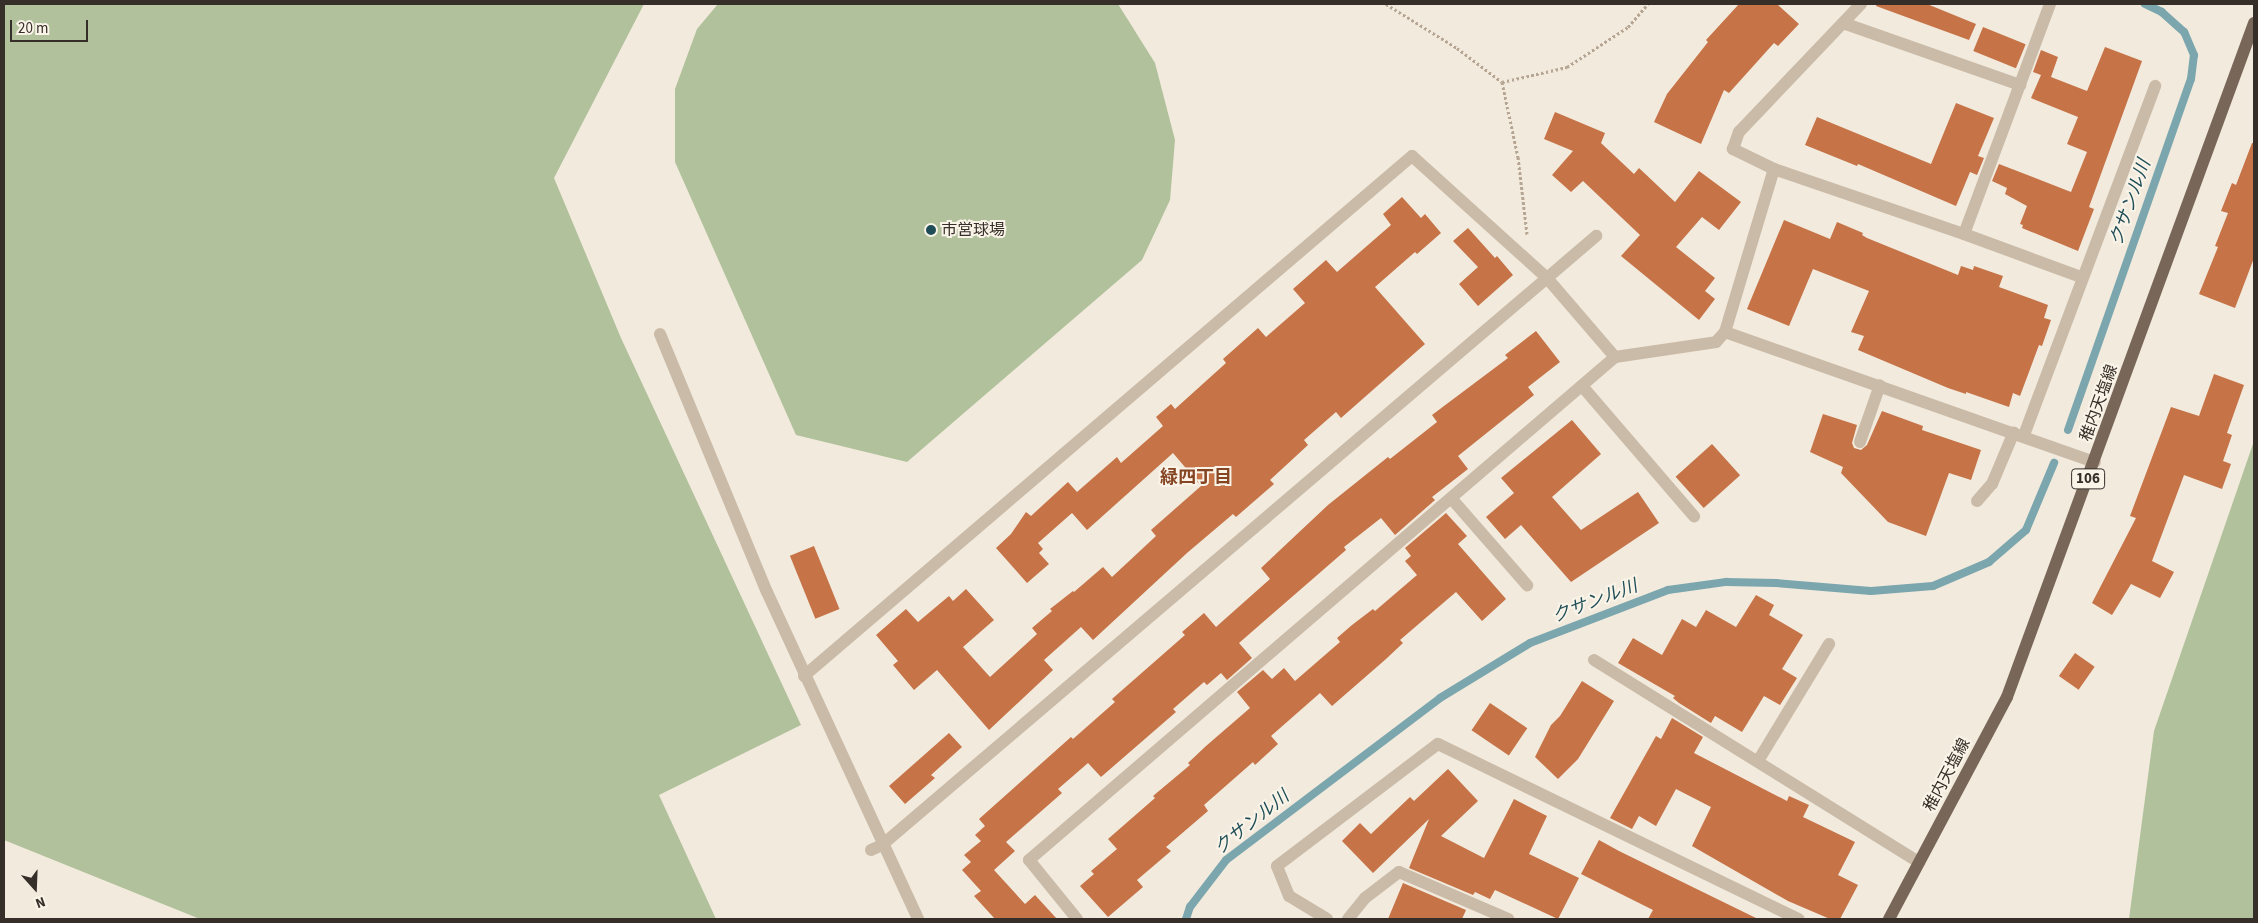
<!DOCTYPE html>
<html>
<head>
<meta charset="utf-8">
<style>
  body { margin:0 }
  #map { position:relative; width:2258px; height:923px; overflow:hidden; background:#f2eadc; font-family:"Source Sans 3","Noto Sans JP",sans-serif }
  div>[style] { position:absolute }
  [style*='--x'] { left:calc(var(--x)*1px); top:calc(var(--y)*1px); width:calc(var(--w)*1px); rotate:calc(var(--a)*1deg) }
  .green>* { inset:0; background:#b0c19c }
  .stream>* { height:8px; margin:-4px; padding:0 4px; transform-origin:4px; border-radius:4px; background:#7ba6ae }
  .building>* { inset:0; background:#c57347; transform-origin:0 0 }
  .path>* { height:3px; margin-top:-1.5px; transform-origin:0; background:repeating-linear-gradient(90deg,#b5a592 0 2.5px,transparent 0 5px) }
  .lane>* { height:12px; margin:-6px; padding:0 6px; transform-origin:6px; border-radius:6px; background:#cabba8 }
  .street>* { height:12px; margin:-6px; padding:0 6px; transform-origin:6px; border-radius:6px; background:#cabba8 }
  .primary>* { height:12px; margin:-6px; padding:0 6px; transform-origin:6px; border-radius:6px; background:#786759 }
  .dots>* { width:14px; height:14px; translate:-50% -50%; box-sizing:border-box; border:2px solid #f9f3e8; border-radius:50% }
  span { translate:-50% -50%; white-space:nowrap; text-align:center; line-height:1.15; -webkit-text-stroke:4px #f9f3e8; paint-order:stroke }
  .shield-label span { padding:1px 4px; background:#f9f3e8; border:1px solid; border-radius:4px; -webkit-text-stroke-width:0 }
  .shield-label { font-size:15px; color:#362e28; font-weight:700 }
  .poi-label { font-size:16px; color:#362e28 }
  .left { translate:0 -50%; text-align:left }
  .street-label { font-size:16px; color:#362e28 }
  .water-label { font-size:18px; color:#1e4d57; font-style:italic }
  .neighbourhood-label { font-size:18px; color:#854422; font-weight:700 }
  .frame { position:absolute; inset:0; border:5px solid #362e28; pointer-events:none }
  .north { position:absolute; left:10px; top:863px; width:50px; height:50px; -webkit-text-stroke:4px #f9f3e8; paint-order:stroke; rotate:160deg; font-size:14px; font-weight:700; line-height:20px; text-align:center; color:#362e28 }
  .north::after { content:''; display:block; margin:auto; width:18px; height:22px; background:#362e28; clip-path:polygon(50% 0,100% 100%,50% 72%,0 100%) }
  .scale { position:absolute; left:10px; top:20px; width:78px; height:22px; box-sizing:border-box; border:2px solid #362e28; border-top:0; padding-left:6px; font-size:15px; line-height:18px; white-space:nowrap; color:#362e28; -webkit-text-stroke:4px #f9f3e8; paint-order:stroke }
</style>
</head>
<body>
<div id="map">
  <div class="green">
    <div style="clip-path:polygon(4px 4px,644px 4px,554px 178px,621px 338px,801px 725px,659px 795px,716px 919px,200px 919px,4px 840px)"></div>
    <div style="clip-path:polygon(718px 4px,1118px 4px,1155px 63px,1175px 140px,1170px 200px,1142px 260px,907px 462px,796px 435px,675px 162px,675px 89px,697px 29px)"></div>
    <div style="clip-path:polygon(2254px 441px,2254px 919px,2129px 919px,2154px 731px)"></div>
  </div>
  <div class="stream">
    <div style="--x:2068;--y:430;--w:372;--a:-70.7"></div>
    <div style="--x:2191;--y:79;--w:24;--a:-83"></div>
    <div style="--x:2194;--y:55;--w:25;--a:-113"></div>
    <div style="--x:2184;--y:32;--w:30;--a:-138"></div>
    <div style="--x:2162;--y:12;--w:19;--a:-155"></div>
    <div style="--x:1186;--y:919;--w:13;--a:-72"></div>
    <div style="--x:1190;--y:907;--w:59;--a:-52.5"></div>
    <div style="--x:1226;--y:860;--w:268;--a:-37.1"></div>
    <div style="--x:1440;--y:698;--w:105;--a:-31.4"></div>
    <div style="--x:1530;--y:643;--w:148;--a:-21"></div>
    <div style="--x:1668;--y:590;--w:59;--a:-7.9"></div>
    <div style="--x:1726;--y:582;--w:50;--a:1.1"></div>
    <div style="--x:1776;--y:583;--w:95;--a:4.8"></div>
    <div style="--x:1871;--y:591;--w:62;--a:-4.6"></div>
    <div style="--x:1933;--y:586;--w:61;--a:-23.2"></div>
    <div style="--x:1989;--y:562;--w:49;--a:-40.9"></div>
    <div style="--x:2026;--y:530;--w:73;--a:-67.3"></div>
  </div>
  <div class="building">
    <div style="clip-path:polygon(1739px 4px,1777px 4px,1799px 24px,1778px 46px,1774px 43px,1729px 93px,1724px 90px,1701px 144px,1654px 122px,1667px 94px,1708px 42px,1706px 40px)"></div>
    <div style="clip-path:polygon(1877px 4px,1927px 4px,1976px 24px,1969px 40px,1876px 6px)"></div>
    <div style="left:1983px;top:27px;width:46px;height:26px;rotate:22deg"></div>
    <div style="clip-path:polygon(2105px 47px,2142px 61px,2089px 207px,2094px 209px,2078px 251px,2022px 228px,2023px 225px,2020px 224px,2027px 206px,2005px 194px,2007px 188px,1992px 181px,1999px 164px,2071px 192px,2087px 152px,2067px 144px,2078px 117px,2031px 98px,2041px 75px,2033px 72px,2041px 50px,2058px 57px,2051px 77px,2087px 91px)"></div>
    <div style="clip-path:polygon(1956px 103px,1994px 118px,1978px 156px,1984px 158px,1977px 175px,1970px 172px,1956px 206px,1858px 164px,1857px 166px,1805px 145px,1817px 117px,1931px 164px)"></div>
    <div style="clip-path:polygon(1555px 112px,1605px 133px,1601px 143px,1634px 174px,1639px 168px,1675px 202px,1699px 171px,1741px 202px,1719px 230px,1702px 217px,1676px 247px,1715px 278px,1705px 291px,1715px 299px,1699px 320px,1621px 256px,1640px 235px,1583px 181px,1571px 192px,1552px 175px,1573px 151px,1544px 139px)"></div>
    <div style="clip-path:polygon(2252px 143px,2254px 143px,2254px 258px,2235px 308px,2199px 294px,2218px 247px,2215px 246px,2228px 213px,2221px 211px,2232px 183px,2236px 185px)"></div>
    <div style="clip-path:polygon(1402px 197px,1421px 218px,1425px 214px,1441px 233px,1417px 254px,1415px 252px,1375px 287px,1425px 344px,1341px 418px,1336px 412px,1304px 440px,1308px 445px,1270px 480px,1274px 484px,1236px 517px,1233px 514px,1187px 553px,1093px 640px,1081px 627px,1044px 660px,1053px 670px,989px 730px,937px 670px,914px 690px,893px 665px,898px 661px,876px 635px,906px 609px,918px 622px,949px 596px,953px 601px,966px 589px,994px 620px,963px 647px,990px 677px,1037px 634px,1032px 628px,1052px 611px,1050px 609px,1073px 591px,1074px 592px,1103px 567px,1112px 577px,1156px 536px,1151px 530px,1201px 486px,1173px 453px,1087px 530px,1072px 513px,1038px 543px,1043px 549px,1039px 553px,1049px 564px,1027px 583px,996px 548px,1011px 534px,1026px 512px,1031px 516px,1068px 482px,1077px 492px,1117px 457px,1121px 463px,1163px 426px,1156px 417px,1171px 404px,1175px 409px,1226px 363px,1223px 359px,1258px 328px,1266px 337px,1305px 303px,1293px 289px,1326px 260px,1337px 272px,1391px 225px,1383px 214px)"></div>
    <div style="clip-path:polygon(1784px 220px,1830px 239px,1837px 222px,1863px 233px,1862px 235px,1867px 238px,1958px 275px,1961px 266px,1973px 270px,1974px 266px,2003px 276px,1999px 287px,2048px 305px,2044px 318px,2051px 320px,2042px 346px,2039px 345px,2020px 396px,2013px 393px,2009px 407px,1966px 392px,1966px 394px,1948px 388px,1858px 350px,1864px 336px,1851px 332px,1869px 291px,1813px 269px,1789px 326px,1747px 309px)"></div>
    <div style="clip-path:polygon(1468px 228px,1495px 258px,1497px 256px,1513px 275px,1478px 306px,1459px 284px,1478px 267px,1453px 241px)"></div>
    <div style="clip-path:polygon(1536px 331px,1560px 362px,1528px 387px,1534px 395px,1458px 456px,1468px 469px,1432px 497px,1435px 500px,1395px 535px,1381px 518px,1344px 547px,1346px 550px,1239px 643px,1252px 658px,1227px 680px,1221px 673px,1207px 685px,1204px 682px,1173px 709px,1176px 712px,1101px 777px,1088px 763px,1058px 789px,1062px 793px,1006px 842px,1015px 851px,994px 870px,1025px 904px,1035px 895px,1057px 919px,995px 919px,974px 896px,981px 891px,962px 870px,971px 862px,964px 855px,981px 841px,975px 835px,985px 826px,979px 819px,1071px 737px,1073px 739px,1115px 702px,1112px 699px,1185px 635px,1182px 632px,1204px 613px,1216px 627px,1270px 579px,1261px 568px,1328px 505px,1388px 457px,1390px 459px,1437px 422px,1432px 415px,1508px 358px,1505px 355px)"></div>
    <div style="clip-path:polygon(2214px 374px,2244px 385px,2227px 433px,2232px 435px,2223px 461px,2231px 464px,2222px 489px,2184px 475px,2152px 561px,2174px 572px,2160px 598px,2131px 584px,2112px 615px,2092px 603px,2136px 518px,2130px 516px,2171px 407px,2199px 416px)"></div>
    <div style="clip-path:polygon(1882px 411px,1923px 426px,1922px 430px,1981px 450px,1971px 480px,1949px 473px,1926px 536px,1888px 522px,1841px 473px,1843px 467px,1810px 452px,1823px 414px,1857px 425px,1852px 443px,1854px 448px,1861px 450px,1867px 445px)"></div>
    <div style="clip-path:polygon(1572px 420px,1601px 454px,1552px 497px,1581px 530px,1638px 492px,1659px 523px,1571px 582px,1521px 525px,1505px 539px,1486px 517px,1514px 493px,1501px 478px)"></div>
    <div style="left:1712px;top:444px;width:42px;height:49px;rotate:48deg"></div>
    <div style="clip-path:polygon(1446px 513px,1467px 536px,1458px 544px,1506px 599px,1482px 621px,1456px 592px,1400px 640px,1403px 643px,1386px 659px,1332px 706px,1320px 693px,1271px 736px,1278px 744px,1255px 765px,1253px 762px,1204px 805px,1208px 811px,1166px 847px,1171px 851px,1137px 880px,1143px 887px,1108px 917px,1080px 886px,1094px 874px,1091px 871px,1117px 849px,1108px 839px,1155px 798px,1153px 796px,1190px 765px,1188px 763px,1206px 746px,1250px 708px,1237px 692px,1263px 670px,1272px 679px,1284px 668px,1295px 681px,1340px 642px,1337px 638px,1352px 625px,1373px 609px,1375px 611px,1417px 575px,1405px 561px,1411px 556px,1405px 548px)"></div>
    <div style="left:814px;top:546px;width:68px;height:26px;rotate:68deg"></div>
    <div style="clip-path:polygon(1756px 595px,1774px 605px,1769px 615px,1803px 635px,1782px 669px,1797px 678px,1780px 705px,1764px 696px,1742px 732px,1715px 716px,1711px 723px,1679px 703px,1673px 698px,1675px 696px,1618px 663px,1633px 638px,1662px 655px,1682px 619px,1696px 627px,1706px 610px,1736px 627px)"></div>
    <div style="left:2075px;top:653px;width:24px;height:28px;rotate:35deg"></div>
    <div style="clip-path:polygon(1582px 681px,1614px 701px,1578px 759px,1558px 779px,1535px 757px,1551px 725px,1560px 716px)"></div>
    <div style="left:1490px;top:703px;width:45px;height:33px;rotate:34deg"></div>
    <div style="clip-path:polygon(1672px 718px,1703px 737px,1694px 753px,1787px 801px,1789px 796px,1809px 805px,1803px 817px,1855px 842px,1838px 875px,1858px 885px,1840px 919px,1830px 919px,1788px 901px,1692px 846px,1711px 807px,1676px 789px,1656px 826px,1639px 816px,1632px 829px,1610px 818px,1656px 736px,1661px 739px)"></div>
    <div style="clip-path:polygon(949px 733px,962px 747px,931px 775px,935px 778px,905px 804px,889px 786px)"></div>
    <div style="clip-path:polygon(1448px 769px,1478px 801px,1441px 836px,1484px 858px,1514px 799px,1547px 816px,1529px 854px,1579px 878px,1558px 919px,1495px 890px,1490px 899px,1475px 892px,1473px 895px,1409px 868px,1429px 819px,1373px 873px,1342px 841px,1360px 823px,1371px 834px,1410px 797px,1414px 801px)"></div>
    <div style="clip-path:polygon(1599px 840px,1619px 851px,1758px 919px,1648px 919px,1653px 910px,1581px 874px)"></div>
    <div style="clip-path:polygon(1403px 883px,1466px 910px,1462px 919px,1388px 919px)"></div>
  </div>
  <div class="path">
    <div style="--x:1386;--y:4;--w:84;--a:31.8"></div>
    <div style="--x:1457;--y:48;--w:56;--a:37.1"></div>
    <div style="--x:1502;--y:82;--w:77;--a:78"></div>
    <div style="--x:1518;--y:157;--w:78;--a:83.3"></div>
    <div style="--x:1502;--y:82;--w:67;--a:-13"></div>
    <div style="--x:1567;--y:67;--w:73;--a:-33.3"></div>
    <div style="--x:1628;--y:27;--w:30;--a:-49"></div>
  </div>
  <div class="lane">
    <div style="--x:1843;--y:23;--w:188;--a:19.3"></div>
    <div style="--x:1547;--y:278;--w:65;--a:-40.6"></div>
    <div style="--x:1582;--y:386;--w:172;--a:49.3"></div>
    <div style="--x:1860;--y:442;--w:60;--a:-70.7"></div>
    <div style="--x:1451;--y:498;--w:116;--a:48.9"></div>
    <div style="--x:1977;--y:501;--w:23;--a:-49"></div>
    <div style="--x:1992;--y:484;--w:56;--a:-67.1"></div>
    <div style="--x:1758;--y:761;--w:137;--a:-58.7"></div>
    <div style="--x:871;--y:850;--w:12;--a:-24"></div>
  </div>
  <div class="street">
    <div style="--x:1774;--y:169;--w:201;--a:18.9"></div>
    <div style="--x:1964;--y:234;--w:125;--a:20.2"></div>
    <div style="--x:1964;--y:234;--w:246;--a:-69.5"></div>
    <div style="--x:1725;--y:332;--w:170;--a:-73.3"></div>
    <div style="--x:1774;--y:169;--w:46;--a:-154"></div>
    <div style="--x:1733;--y:149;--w:18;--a:-71"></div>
    <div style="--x:1739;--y:132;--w:177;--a:-46.4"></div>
    <div style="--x:660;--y:334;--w:279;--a:67.5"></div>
    <div style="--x:767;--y:592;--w:360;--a:65.2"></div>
    <div style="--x:2024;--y:435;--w:373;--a:-69.4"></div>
    <div style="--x:1594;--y:660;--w:383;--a:31.9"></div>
    <div style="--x:804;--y:676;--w:800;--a:-40.54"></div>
    <div style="--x:1412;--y:156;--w:182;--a:42.1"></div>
    <div style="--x:1547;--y:278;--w:104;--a:49.3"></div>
    <div style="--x:882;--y:845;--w:874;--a:-40.45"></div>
    <div style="--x:1077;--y:919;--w:76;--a:-129.1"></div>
    <div style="--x:1029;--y:860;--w:772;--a:-40.64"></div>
    <div style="--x:1615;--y:357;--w:102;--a:-8.4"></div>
    <div style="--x:1716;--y:342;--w:13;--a:-48"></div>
    <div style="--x:1725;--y:332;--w:392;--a:19.4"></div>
    <div style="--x:1327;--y:919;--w:44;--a:-148.8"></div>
    <div style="--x:1289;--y:896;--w:32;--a:-112"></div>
    <div style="--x:1277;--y:866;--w:202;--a:-37.2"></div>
    <div style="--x:1438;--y:744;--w:401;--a:25.9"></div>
    <div style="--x:1348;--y:919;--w:27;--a:-51"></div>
    <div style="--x:1365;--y:898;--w:43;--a:-37.4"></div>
    <div style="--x:1399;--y:872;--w:119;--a:23.3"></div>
  </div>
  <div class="primary">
    <div style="--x:1889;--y:919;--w:251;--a:-62"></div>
    <div style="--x:2007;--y:697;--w:718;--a:-69.87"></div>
  </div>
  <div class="dots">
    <div style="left:931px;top:230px;background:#1e4d57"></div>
  </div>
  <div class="shield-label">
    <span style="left:2088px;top:479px">106</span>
  </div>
  <div class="poi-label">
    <span class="left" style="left:941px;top:230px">市営球場</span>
  </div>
  <div class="street-label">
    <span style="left:2099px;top:403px;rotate:-70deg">稚内天塩線</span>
    <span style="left:1947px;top:775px;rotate:-62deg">稚内天塩線</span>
  </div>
  <div class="water-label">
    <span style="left:2131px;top:203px;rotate:-71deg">クサンル川</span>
    <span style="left:1595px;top:602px;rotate:-21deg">クサンル川</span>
    <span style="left:1252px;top:823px;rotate:-39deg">クサンル川</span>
  </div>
  <div class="neighbourhood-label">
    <span style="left:1196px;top:478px">緑四丁目</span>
  </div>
  <div class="frame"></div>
  <div class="north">N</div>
  <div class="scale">20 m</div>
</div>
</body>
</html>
